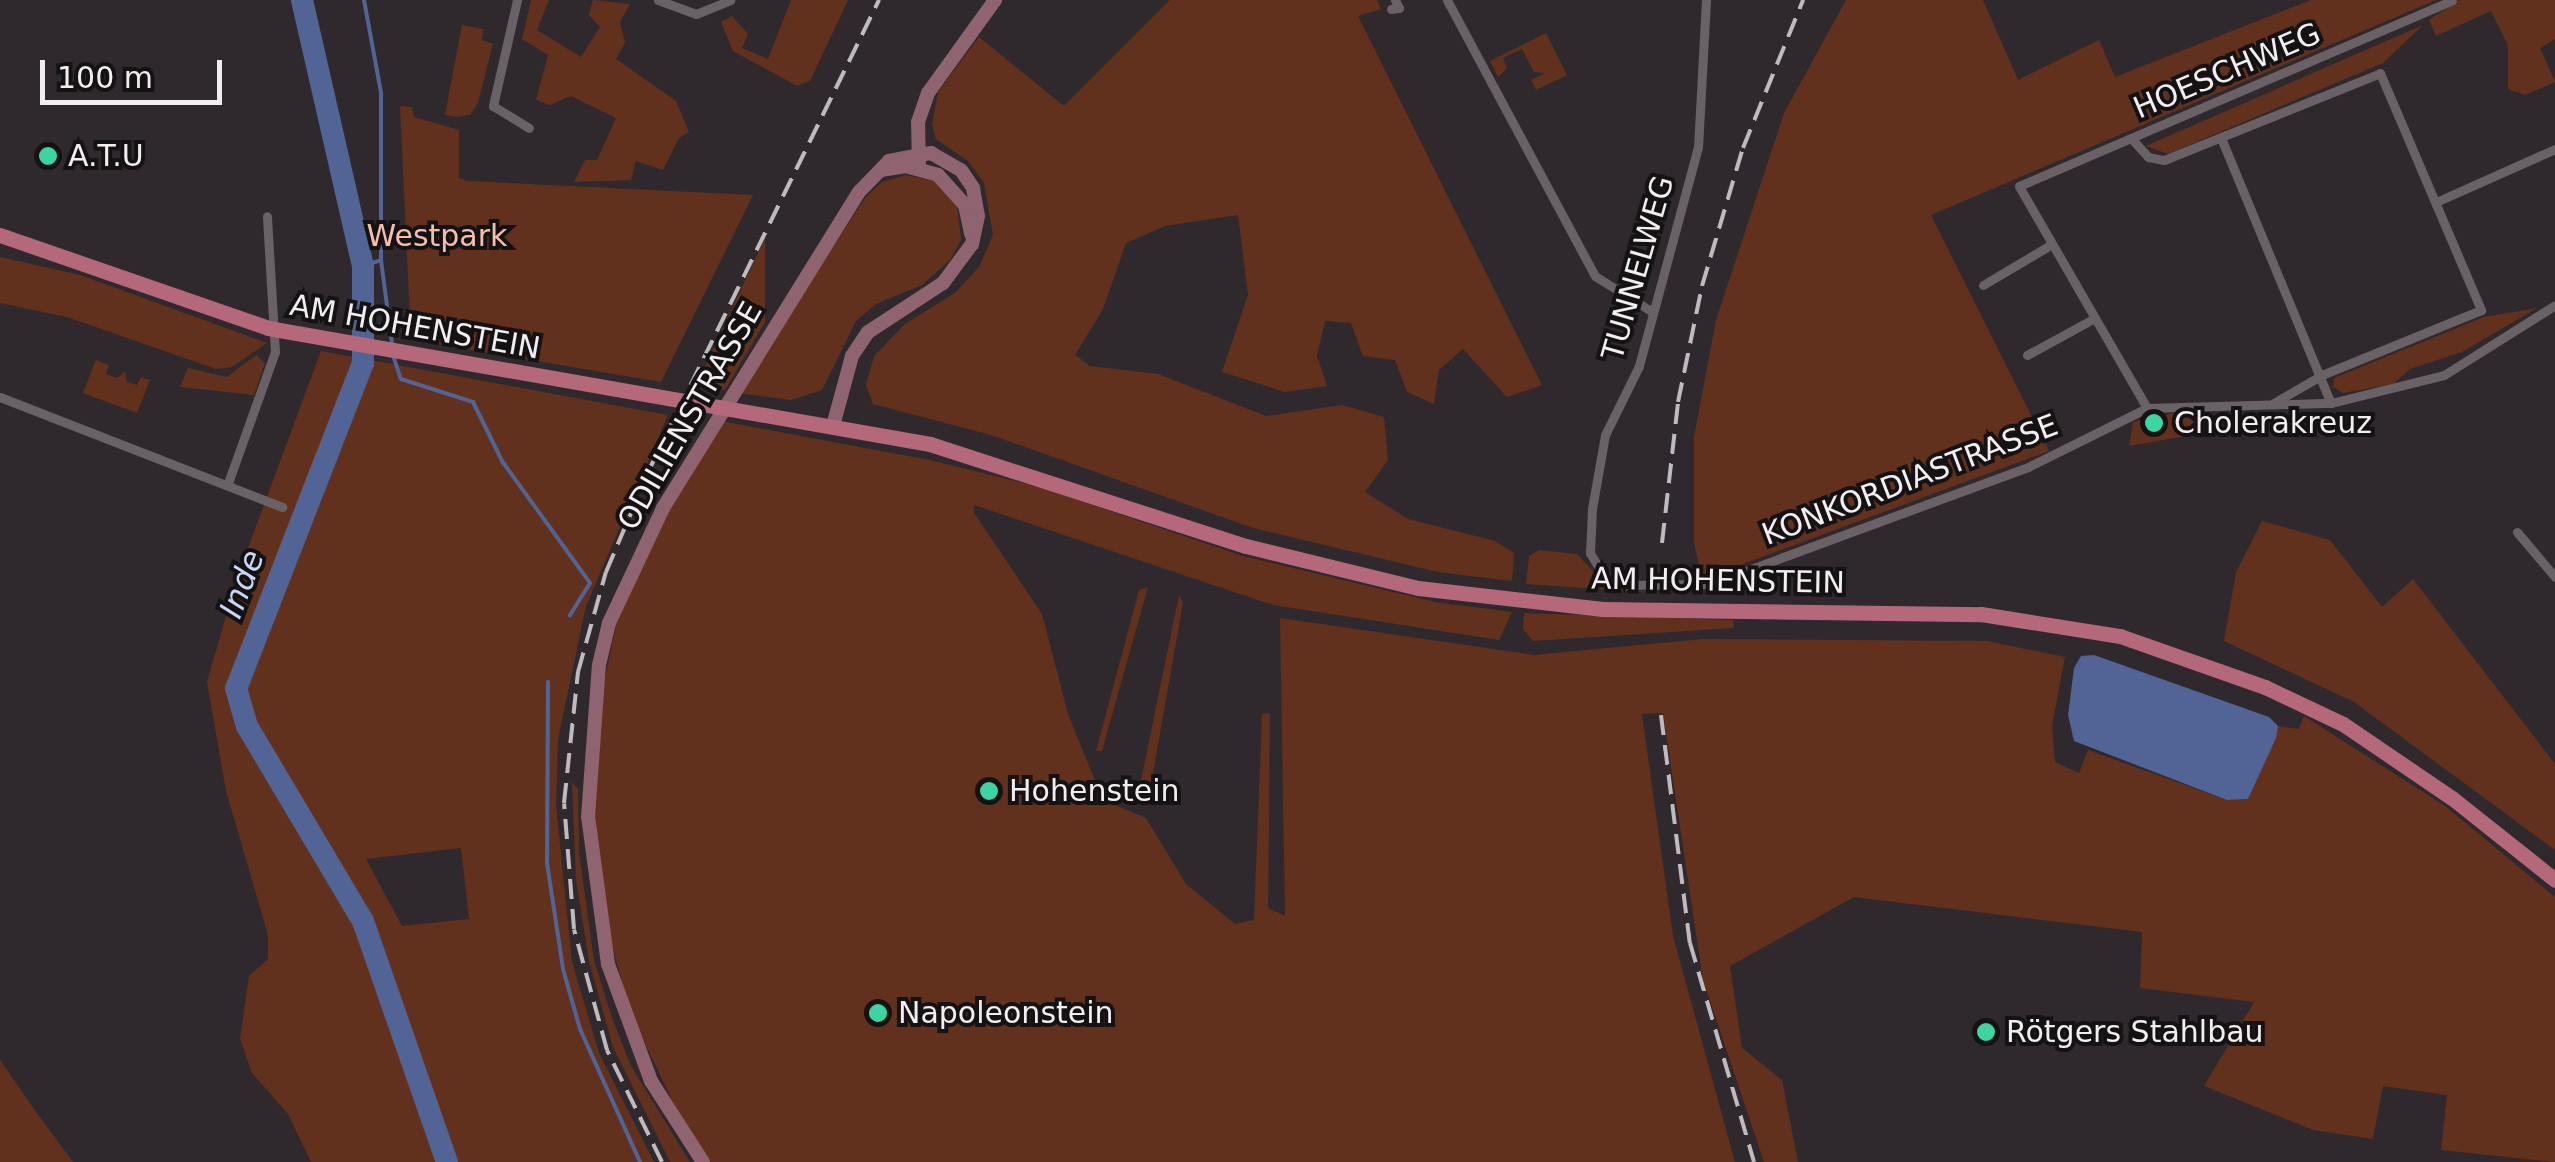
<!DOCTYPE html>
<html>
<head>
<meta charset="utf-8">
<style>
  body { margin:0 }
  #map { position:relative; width:2555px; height:1162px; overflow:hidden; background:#2f282d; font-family:"DejaVu Sans",sans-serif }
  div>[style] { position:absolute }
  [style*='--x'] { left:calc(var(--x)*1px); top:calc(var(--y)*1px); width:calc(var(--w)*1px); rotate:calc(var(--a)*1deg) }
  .green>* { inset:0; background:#62311d }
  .water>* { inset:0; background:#516495 }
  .stream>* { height:4px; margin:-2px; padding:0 2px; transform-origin:2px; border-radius:2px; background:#516495 }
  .river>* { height:22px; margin:-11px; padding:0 11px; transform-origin:11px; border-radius:11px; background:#516495 }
  .minor>* { height:9px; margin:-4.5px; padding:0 4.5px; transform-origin:4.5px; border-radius:4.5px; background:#696166 }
  .secondary>* { height:14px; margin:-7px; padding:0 7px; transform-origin:7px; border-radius:7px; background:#8f6470 }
  .primary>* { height:15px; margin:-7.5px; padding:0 7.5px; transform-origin:7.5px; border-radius:7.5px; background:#b56879 }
  .rail>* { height:4px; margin-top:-2px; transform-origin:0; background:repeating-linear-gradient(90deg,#bfbabd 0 20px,transparent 0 30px) }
  .dots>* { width:28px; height:28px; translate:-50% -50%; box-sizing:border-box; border:5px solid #151214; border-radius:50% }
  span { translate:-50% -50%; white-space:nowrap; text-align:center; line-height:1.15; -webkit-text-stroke:8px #151214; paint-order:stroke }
  .street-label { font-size:30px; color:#f2edf0 }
  .poi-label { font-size:30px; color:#f2edf0 }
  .left { translate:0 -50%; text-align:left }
  .park-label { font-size:30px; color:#f3bfaa }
  .water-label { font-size:32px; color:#c9d6f4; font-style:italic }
  .scale { position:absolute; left:40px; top:60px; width:182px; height:45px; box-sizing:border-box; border:5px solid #f2edf0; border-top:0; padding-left:12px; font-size:30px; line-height:35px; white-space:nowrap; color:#f2edf0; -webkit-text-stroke:8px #151214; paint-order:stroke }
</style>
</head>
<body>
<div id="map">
  <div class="green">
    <div style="clip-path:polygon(531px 0,549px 0,537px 30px,581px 57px,600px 27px,589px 15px,593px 0,630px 4px,620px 22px,625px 43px,616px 59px,676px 101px,689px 132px,679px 138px,663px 170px,636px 161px,631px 180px,574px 182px,585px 160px,597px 160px,616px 118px,571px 96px,550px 105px,536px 100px,548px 55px,522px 39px)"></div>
    <div style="clip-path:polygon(791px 0,848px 0,810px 81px,797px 86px,733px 51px,721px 22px,732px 16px,748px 34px,742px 48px,768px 59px)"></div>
    <div style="clip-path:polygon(1170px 0,1377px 0,1381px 9px,1358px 16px,1542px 385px,1507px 397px,1463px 349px,1439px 370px,1434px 404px,1407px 392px,1395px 360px,1363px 356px,1351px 323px,1325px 321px,1317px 356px,1327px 386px,1285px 392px,1222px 372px,1248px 295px,1238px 215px,1165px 226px,1126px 243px,1103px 309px,1075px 355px,1090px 366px,1158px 374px,1266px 416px,1342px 405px,1384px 417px,1388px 460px,1365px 492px,1408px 519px,1495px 541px,1514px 553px,1512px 581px,1438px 572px,1253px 528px,991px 435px,873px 404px,866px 385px,874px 356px,905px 324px,956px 292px,979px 267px,993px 235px,984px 183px,968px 161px,936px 139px,932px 124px,938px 92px,979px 37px,1064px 106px)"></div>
    <div style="clip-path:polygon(1846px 0,1983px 0,2018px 80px,2099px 40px,2115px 77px,2311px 0,2436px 0,1931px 215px,2049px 451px,1702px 579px,1694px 543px,1694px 437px,1716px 320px,1784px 113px)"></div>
    <div style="clip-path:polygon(2459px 0,2555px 0,2555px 39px,2540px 48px,2555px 82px,2525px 95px,2508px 89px,2508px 45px,2491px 11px,2436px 36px,2429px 20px)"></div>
    <div style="clip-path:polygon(462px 25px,483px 29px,482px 40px,493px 44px,478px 103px,470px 115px,457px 117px,445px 115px)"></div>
    <div style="clip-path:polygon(2423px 25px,2383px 63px,2168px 154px,2146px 146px)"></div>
    <div style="clip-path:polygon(1546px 33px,1567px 75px,1536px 90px,1531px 80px,1545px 73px,1534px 72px,1522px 49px,1503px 58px,1507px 68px,1498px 77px,1490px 61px)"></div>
    <div style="clip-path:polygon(400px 106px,412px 107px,414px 117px,459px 130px,459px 178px,468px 181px,753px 195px,661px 382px,411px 340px)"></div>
    <div style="clip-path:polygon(905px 175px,935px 181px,957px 203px,961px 240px,950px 260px,922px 285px,876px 304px,856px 321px,822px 390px,791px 400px,738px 393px,866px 197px,882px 182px)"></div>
    <div style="clip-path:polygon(765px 238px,765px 322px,725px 390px,696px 386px)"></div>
    <div style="clip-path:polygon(0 257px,80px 275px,267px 343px,232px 367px,216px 369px,67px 317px,0 303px)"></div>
    <div style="clip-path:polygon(2537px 308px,2462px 352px,2410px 369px,2393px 384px,2343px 393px,2333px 387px,2334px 378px,2484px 317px)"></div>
    <div style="clip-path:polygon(evenodd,321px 351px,668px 415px,586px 606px,558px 739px,556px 805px,572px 962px,599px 1053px,654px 1162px,311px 1162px,288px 1114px,252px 1073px,240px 1039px,249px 976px,268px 959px,268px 935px,226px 791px,207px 682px,238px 575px,321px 351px,461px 848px,469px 919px,402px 926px,366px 859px,461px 848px)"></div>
    <div style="clip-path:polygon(256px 355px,265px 363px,254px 395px,180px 387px,188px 368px,227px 377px)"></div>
    <div style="clip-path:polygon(96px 360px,109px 365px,106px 374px,117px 378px,125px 371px,127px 382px,137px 385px,141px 377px,150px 380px,137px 413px,83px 393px)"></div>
    <div style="clip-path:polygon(2193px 409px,2197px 434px,2129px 446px,2133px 422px)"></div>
    <div style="clip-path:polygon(721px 421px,930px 460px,1039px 487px,1243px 556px,1435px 602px,1512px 612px,1499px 640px,1273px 605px,974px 505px,974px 513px,1042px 614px,1068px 714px,1103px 800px,1146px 818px,1186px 884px,1235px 924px,1254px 920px,1262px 714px,1270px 713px,1268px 908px,1285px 916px,1280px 618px,1534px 655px,1703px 639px,1987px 641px,2065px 657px,2052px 726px,2055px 762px,2079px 773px,2088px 750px,2227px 800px,2248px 799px,2278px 726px,2299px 729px,2304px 716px,2445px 806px,2555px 897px,2555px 1162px,2441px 1150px,2447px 1095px,2383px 1086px,2373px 1139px,2313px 1130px,2204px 1086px,2254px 1002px,2140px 988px,2142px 932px,1854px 897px,1730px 966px,1742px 1048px,1782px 1080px,1798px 1162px,1764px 1162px,1703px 980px,1663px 713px,1642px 714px,1673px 936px,1735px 1162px,711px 1162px,675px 1106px,631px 1014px,599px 898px,593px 789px,597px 714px,616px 626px,666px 510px)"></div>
    <div style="clip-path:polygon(2262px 521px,2330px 540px,2382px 607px,2413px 579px,2555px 764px,2555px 850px,2354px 702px,2224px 641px,2236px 572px)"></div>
    <div style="clip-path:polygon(1539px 550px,1577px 554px,1600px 579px,1625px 590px,1699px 596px,1526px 584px,1529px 556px)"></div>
    <div style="clip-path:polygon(1148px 587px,1102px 751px,1096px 751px,1139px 590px)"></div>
    <div style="clip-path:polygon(1179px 595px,1183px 603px,1149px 796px,1143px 799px,1138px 795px)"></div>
    <div style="clip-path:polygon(1524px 613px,1733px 620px,1734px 628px,1533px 641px,1523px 629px)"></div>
    <div style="clip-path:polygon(572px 783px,578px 789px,579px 852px,594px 960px,612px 1018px,631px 1066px,690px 1162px,670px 1162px,613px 1047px,589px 961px,576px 880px)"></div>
    <div style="clip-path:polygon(0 1060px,36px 1112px,73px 1162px,0 1162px)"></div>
  </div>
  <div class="water">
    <div style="clip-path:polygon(2094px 655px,2269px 717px,2278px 726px,2276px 738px,2248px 799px,2227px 800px,2074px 741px,2068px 715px,2074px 668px,2081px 656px)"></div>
  </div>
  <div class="stream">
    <div style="--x:364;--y:0;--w:95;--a:79.6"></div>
    <div style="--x:381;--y:93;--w:167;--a:90"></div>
    <div style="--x:381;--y:260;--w:84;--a:82.5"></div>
    <div style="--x:363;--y:266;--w:19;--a:-18"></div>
    <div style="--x:392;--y:352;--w:28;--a:72"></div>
    <div style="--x:401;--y:379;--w:76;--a:17.7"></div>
    <div style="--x:473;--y:402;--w:66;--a:63.8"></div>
    <div style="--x:502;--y:461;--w:150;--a:54.2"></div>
    <div style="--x:590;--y:583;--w:38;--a:122"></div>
    <div style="--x:548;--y:682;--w:181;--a:90.3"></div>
    <div style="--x:547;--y:863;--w:107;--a:81.4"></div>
    <div style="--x:563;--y:969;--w:62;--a:74.2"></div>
    <div style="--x:580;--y:1029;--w:146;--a:65.7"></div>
  </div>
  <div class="river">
    <div style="--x:302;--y:0;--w:273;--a:77.1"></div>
    <div style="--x:363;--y:266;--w:97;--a:90"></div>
    <div style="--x:363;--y:363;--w:349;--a:111.3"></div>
    <div style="--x:236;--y:688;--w:40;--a:74"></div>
    <div style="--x:247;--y:726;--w:227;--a:59.3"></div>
    <div style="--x:363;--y:921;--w:255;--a:70.8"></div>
  </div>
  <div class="minor">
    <div style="--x:517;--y:0;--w:109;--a:102.8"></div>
    <div style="--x:493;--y:106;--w:42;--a:31.4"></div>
    <div style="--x:658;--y:0;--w:40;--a:20.2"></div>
    <div style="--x:696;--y:14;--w:37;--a:-22"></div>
    <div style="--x:1447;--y:0;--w:313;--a:61.8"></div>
    <div style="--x:1595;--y:276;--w:66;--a:32"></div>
    <div style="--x:1706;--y:0;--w:147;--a:93.1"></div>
    <div style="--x:1698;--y:147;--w:227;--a:105.1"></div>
    <div style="--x:1639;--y:366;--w:77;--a:116.2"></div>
    <div style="--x:1605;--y:435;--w:75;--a:100"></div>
    <div style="--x:1592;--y:509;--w:44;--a:92.6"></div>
    <div style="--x:1590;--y:553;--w:23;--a:59"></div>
    <div style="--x:1602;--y:573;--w:26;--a:28"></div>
    <div style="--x:1625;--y:585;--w:85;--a:-0.7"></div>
    <div style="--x:1710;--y:584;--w:339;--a:-20.2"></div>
    <div style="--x:2028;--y:467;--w:133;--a:-26.4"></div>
    <div style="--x:2147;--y:408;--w:184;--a:-1.6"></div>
    <div style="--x:2331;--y:403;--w:116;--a:-13.9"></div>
    <div style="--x:2444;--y:375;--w:131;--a:-32.2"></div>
    <div style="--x:1391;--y:9;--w:8;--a:-7"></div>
    <div style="--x:1399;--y:8;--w:9;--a:-117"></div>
    <div style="--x:2131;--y:138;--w:25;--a:48"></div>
    <div style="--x:2148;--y:157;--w:16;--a:11"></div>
    <div style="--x:2164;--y:160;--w:233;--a:-21.9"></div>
    <div style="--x:2380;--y:73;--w:258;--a:66.9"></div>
    <div style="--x:2481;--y:310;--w:172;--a:157.8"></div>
    <div style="--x:2322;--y:375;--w:58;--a:149.9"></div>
    <div style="--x:2221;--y:138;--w:287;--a:67.5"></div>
    <div style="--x:2436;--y:202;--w:130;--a:-24"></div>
    <div style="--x:1983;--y:285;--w:80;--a:-30.7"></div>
    <div style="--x:2027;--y:355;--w:77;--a:-28.6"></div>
    <div style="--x:0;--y:397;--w:303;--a:21.3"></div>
    <div style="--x:2147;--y:408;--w:256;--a:-120"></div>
    <div style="--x:2019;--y:186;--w:471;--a:-23.2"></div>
    <div style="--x:228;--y:483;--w:139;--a:-70.3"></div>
    <div style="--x:275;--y:352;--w:136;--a:-93.4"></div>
    <div style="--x:2517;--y:532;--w:59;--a:49.8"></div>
  </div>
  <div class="secondary">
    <div style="--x:919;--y:168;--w:46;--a:-91.2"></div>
    <div style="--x:918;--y:122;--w:31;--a:-71"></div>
    <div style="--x:928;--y:93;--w:115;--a:-54.2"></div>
    <div style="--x:881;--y:170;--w:24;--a:-9"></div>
    <div style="--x:905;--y:166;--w:34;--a:15"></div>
    <div style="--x:938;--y:175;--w:40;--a:48"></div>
    <div style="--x:965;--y:205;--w:30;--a:78"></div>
    <div style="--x:703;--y:1162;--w:96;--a:-122.7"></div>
    <div style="--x:651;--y:1081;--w:125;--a:-110.2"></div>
    <div style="--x:608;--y:964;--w:148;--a:-97.7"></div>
    <div style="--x:588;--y:817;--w:152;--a:-85.9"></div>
    <div style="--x:599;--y:665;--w:43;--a:-76.6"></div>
    <div style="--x:609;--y:623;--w:127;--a:-64.8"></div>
    <div style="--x:663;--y:508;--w:372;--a:-58.2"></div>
    <div style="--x:859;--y:192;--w:43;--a:-45.9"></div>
    <div style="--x:889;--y:161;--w:43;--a:-10.8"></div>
    <div style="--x:931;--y:153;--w:34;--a:30"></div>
    <div style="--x:961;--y:170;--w:22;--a:56"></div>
    <div style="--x:973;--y:188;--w:28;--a:80"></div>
    <div style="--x:978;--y:216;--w:29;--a:102"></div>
    <div style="--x:972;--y:244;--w:49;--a:126.6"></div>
    <div style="--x:943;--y:283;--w:90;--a:146.8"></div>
    <div style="--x:868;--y:332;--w:29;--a:124"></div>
    <div style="--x:852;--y:356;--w:73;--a:105.2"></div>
  </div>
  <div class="primary">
    <div style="--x:0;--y:235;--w:284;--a:19.1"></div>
    <div style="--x:268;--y:328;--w:672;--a:9.94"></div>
    <div style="--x:930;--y:444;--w:332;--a:17.9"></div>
    <div style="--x:1246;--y:546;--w:177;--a:13.7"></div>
    <div style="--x:1418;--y:588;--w:186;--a:6.5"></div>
    <div style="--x:1603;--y:609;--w:378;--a:0.8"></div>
    <div style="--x:1981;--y:614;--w:141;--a:9"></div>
    <div style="--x:2120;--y:636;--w:154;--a:19.4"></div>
    <div style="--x:2265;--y:687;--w:86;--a:25.4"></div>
    <div style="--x:2343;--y:724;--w:132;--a:34.2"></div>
    <div style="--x:2452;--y:798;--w:132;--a:38.5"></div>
  </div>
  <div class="rail">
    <div style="--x:1662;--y:543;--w:142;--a:-83.5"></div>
    <div style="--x:1678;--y:402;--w:118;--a:-78.3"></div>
    <div style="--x:1702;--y:286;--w:144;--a:-73.5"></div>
    <div style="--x:1743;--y:148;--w:160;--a:-67.9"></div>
    <div style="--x:1661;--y:715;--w:230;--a:82.8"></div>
    <div style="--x:1690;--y:943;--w:228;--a:73.7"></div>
    <div style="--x:662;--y:1162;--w:125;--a:-116.2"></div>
    <div style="--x:607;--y:1050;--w:125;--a:-105.3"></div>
    <div style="--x:574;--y:929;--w:126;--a:-94.5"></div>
    <div style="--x:564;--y:803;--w:132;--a:-83.9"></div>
    <div style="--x:578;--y:672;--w:104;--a:-74.4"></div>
    <div style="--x:606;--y:572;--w:115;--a:-67"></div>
    <div style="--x:651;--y:466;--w:519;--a:-63.93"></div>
  </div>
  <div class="dots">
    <div style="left:48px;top:156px;background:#3ed4a2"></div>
    <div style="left:2154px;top:423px;background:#3ed4a2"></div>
    <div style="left:989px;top:791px;background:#3ed4a2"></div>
    <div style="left:878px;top:1013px;background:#3ed4a2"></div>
    <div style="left:1986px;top:1032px;background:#3ed4a2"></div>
  </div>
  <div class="street-label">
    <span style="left:2227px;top:71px;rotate:-23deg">HOESCHWEG</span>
    <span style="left:1638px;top:268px;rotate:-74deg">TUNNELWEG</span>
    <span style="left:415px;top:327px;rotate:10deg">AM HOHENSTEIN</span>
    <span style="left:690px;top:416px;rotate:-60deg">ODILIENSTRASSE</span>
    <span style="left:1910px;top:480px;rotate:-21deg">KONKORDIASTRASSE</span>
    <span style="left:1718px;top:581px;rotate:1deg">AM HOHENSTEIN</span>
  </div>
  <div class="poi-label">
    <span class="left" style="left:68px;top:156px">A.T.U</span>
    <span class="left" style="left:2174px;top:423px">Cholerakreuz</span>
    <span class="left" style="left:1009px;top:791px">Hohenstein</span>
    <span class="left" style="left:898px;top:1013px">Napoleonstein</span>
    <span class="left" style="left:2006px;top:1032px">Rötgers Stahlbau</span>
  </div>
  <div class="park-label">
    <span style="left:437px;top:236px">Westpark</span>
  </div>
  <div class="water-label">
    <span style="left:242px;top:584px;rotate:-69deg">Inde</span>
  </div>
  <div class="scale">100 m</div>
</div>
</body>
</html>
